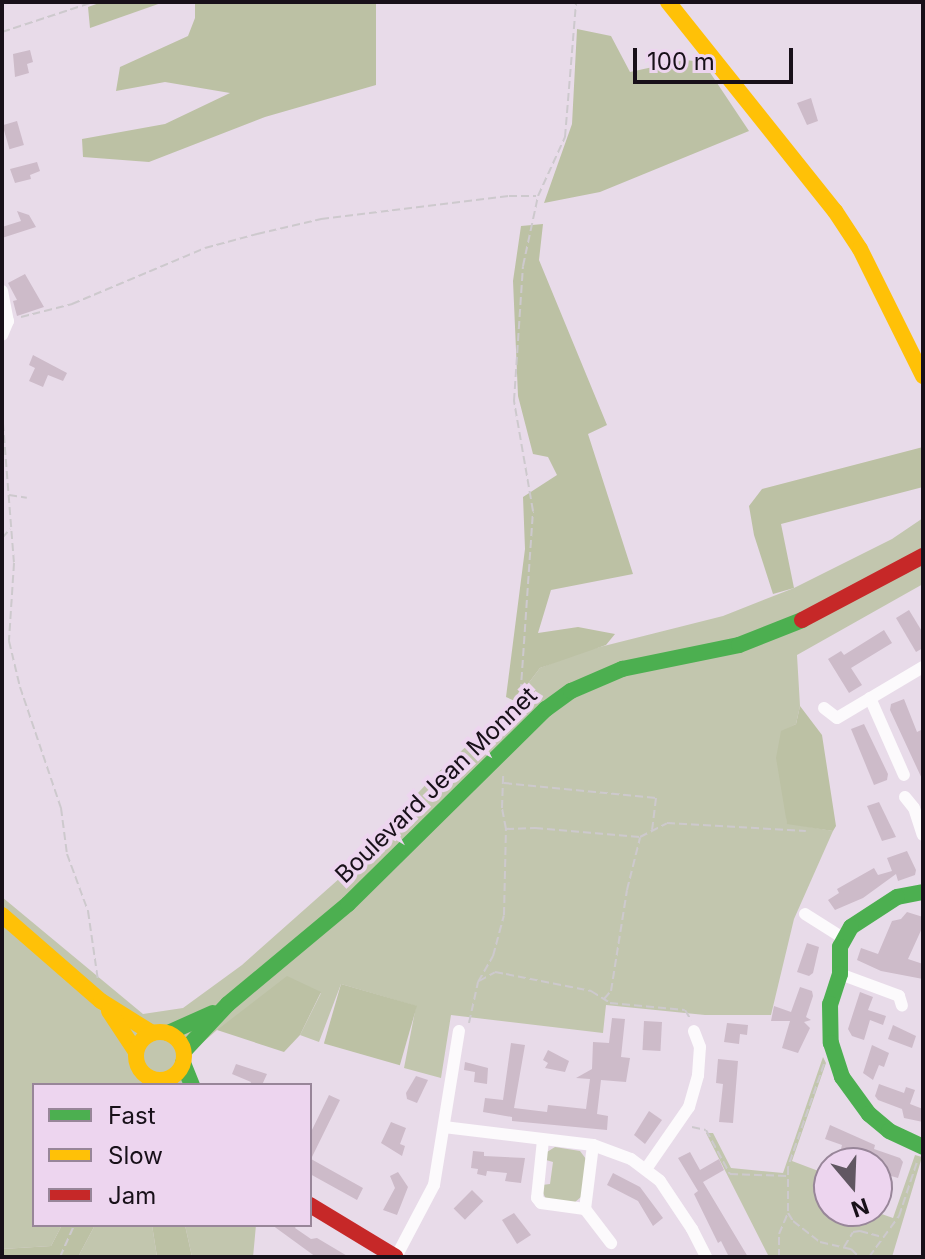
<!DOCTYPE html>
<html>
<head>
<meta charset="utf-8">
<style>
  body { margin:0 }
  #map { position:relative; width:925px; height:1259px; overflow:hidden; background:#e8dbe9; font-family:Inter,sans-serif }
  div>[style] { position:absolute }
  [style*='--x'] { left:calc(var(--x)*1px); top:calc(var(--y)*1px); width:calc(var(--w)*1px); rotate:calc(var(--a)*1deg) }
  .green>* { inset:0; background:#c2c6ae }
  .forest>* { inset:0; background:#bcc1a4; transform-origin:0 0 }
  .building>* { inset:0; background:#cdbbc9; transform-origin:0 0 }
  .path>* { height:2px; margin-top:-1px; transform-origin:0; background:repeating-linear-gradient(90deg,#cdc9cd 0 8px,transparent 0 12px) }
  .street>* { height:12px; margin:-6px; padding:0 6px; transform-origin:6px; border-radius:6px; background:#fcfafc }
  .fast>* { height:16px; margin:-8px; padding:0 8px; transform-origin:8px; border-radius:8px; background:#4caf50 }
  .slow>* { height:16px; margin:-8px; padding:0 8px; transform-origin:8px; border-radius:8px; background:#ffc107 }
  .slow>.ring { margin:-8px; padding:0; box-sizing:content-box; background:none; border:16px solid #ffc107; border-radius:50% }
  .jam>* { height:16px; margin:-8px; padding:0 8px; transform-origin:8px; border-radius:8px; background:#c62828 }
  span { translate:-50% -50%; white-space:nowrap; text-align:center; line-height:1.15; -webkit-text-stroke:8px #edd5ef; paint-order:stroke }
  .street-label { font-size:24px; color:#181019 }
  .frame { position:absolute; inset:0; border:4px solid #181019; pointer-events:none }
  .legend { position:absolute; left:32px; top:1083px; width:280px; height:144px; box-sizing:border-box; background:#edd5ef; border:2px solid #988699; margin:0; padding:10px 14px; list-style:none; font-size:24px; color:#181019 }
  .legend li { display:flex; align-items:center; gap:16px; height:40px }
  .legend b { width:40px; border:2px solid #988699 }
  .north { position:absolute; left:813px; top:1147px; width:80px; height:80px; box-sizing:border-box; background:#edd5ef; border:2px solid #988699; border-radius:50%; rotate:161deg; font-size:22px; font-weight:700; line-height:32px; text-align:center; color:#181019 }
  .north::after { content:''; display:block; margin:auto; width:28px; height:36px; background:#615762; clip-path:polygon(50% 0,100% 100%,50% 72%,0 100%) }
  .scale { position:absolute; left:633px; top:48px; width:160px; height:36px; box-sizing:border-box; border:4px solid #181019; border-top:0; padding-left:10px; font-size:24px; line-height:28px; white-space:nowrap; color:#181019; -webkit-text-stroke:6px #edd5ef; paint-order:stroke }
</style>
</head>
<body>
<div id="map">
  <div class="green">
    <div style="clip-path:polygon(923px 518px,923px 584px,797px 655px,800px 706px,796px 724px,781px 732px,787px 823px,833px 831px,794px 919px,771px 1015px,705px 1015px,606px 1005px,603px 1033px,451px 1015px,441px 1078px,404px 1068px,416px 1006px,341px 984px,319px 1042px,300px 1035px,321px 993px,217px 1030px,193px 1051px,186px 1080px,180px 1085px,34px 1085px,34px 1225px,62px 1225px,51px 1246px,2px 1249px,2px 897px,143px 1014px,183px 1008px,242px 965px,340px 878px,429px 781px,515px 701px,540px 668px,580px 652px,723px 616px,794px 588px,892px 539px)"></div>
    <div style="clip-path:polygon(823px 1057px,826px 1063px,792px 1161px,829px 1175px,829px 1211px,873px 1211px,893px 1218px,915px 1155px,922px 1157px,892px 1257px,769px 1257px,706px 1133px,713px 1133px,731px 1168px,783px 1173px)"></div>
    <div style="clip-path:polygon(555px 1147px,580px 1151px,586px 1159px,582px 1196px,574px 1203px,546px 1199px,542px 1191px,542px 1185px,550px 1184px,553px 1162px,546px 1160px,547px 1152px)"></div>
    <div style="clip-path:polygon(95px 1225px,152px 1225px,157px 1257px,78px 1257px)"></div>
    <div style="clip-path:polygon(185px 1225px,256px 1225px,253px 1257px,192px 1257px)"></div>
  </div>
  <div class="forest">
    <div style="clip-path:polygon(102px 2px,164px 2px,90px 28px,88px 7px)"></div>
    <div style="clip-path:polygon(195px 2px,376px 2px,376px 85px,265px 117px,149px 162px,83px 157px,82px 139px,165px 124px,230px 93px,165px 82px,116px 91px,120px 67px,188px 36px,195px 18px)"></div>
    <div style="clip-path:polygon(577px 29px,611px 36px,630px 72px,685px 60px,703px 62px,749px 131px,600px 192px,544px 203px,572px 124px)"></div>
    <div style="clip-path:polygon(543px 224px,539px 260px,607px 425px,588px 434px,633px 574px,551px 590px,538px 633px,578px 627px,615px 634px,606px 645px,540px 668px,515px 701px,506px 697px,525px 549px,523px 497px,557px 475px,548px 457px,533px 454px,518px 396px,513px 281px,521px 226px)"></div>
    <div style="clip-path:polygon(923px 447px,923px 487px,781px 524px,794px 588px,773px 594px,754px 535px,749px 506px,762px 489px)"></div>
    <div style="clip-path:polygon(800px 706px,822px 735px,836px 826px,833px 831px,787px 824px,776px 758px,781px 731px,796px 724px)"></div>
    <div style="clip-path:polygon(287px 976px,321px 992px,300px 1035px,284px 1052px,217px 1030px)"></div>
    <div style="left:341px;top:984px;width:79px;height:62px;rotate:16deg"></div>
    <div style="clip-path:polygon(62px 1225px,95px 1225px,78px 1257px,2px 1257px,2px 1249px,51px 1246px)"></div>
    <div style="clip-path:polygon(152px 1225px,185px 1225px,192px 1257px,157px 1257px)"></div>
  </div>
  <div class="building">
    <div style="clip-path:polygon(30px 50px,33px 62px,27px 64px,29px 73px,15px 77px,13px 54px)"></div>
    <div style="clip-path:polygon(811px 98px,818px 121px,807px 125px,797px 103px)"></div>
    <div style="left:17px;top:121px;width:25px;height:15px;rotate:74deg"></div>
    <div style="clip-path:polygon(37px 162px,40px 171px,30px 175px,31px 179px,15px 183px,10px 169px)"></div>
    <div style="clip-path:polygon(17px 211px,29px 215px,36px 227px,2px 238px,2px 227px,21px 221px)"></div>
    <div style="clip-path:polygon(25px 274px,44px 307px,17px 316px,13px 301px,17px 300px,8px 283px)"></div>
    <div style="clip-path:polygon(33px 355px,67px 373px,63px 381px,48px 375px,43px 387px,29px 381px,35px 368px,29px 365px)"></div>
    <div style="clip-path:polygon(909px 610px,923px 633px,923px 648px,916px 652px,896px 618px)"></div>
    <div style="clip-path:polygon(884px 630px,892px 643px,851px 668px,862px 685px,849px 693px,828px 659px,841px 651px,844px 655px)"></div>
    <div style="clip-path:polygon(904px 699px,917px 732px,921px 730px,923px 735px,923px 781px,890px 710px,891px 704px)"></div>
    <div style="clip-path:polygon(864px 724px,888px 774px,887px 780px,874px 785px,851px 729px)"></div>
    <div style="clip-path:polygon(879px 802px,896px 837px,882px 841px,867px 806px)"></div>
    <div style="clip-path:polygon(907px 851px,916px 870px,915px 875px,898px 881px,896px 874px,863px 898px,835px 910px,828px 900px,839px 893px,837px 889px,874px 868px,878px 875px,892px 871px,887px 858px)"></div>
    <div style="clip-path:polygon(907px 912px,923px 917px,923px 926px,908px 959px,923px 964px,923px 979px,881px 971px,857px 960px,861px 948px,878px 954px,892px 921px,901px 919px)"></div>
    <div style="clip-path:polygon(807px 943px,819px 947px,813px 973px,809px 976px,797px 972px)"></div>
    <div style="clip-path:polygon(800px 987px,812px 991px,813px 996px,806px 1017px,811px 1020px,804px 1022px,810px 1028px,798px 1053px,782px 1048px,790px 1021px,771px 1021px,774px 1006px,791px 1012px)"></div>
    <div style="clip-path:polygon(860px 992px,873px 997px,868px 1010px,886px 1016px,883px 1025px,870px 1020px,864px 1040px,852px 1036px,848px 1029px)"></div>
    <div style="clip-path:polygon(612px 1018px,625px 1019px,621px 1057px,630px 1058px,626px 1082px,601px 1080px,597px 1114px,608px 1116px,607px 1130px,512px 1121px,512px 1117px,483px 1112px,485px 1098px,503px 1100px,511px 1043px,525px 1045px,514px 1108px,547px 1112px,548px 1105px,586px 1109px,590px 1079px,576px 1078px,592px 1069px,593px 1042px,609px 1043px)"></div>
    <div style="left:644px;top:1021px;width:18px;height:29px;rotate:3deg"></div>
    <div style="clip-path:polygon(727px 1023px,748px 1025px,747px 1035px,740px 1034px,739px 1044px,724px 1042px)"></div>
    <div style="clip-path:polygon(893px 1025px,916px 1036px,912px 1048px,888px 1039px)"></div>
    <div style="clip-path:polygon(872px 1045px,889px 1053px,884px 1067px,879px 1065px,873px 1080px,863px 1073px)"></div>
    <div style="clip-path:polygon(548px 1050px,569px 1061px,565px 1072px,545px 1068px,548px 1063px,543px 1060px)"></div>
    <div style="clip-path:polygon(718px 1059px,738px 1061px,733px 1123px,719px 1122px,723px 1084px,716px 1083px)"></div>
    <div style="clip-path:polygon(465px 1062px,488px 1068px,487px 1084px,474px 1082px,475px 1072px,464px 1070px)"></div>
    <div style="clip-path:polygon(236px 1064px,267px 1074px,262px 1085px,250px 1085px,251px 1082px,232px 1074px)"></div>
    <div style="clip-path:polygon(416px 1076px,428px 1080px,417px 1103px,407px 1099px,406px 1093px)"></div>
    <div style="clip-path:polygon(879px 1084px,904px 1093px,906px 1087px,915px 1090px,910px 1104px,923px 1109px,923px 1122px,904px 1118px,902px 1109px,878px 1100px,875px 1096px)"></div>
    <div style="clip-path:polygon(329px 1095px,340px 1100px,311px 1159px,363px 1188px,357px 1200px,310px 1174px,310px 1134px)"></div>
    <div style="clip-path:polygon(649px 1111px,662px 1120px,645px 1144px,634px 1135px)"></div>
    <div style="clip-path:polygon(391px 1122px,406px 1128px,400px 1144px,405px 1146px,402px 1156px,381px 1143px)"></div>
    <div style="clip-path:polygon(830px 1125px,875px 1145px,874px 1149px,900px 1158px,903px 1162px,898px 1178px,877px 1172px,877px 1161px,841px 1149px,842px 1145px,825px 1139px)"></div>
    <div style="clip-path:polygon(473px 1151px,484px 1152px,484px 1156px,525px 1158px,521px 1183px,505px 1181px,507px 1173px,487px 1171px,486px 1176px,477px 1174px,478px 1169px,471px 1168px)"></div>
    <div style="clip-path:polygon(690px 1152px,700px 1170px,719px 1159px,724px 1170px,703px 1182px,748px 1257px,729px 1257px,721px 1241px,718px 1243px,694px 1194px,698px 1191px,678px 1158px)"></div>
    <div style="clip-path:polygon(398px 1172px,408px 1187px,397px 1215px,383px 1210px,395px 1188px,390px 1176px)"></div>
    <div style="clip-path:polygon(613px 1173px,640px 1187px,663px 1218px,653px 1226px,638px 1201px,607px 1185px)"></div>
    <div style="left:472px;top:1190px;width:16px;height:26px;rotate:45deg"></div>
    <div style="clip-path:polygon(514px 1213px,531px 1235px,517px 1244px,502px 1220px)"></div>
    <div style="clip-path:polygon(272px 1225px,297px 1225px,295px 1228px,311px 1239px,317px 1238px,349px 1257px,316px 1257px)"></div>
  </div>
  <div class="path">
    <div style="--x:2;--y:32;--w:96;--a:-18.2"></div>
    <div style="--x:21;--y:317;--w:53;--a:-14.3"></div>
    <div style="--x:72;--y:304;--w:144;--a:-22.8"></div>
    <div style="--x:205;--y:248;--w:54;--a:-15.1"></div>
    <div style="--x:257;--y:234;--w:66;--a:-13.2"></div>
    <div style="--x:321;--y:219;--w:189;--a:-7"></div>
    <div style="--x:509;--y:196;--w:27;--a:0"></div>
    <div style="--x:2;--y:411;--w:152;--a:85.5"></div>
    <div style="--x:14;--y:563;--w:78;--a:93.7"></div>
    <div style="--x:9;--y:641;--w:47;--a:76.6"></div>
    <div style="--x:20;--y:687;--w:128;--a:71.3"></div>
    <div style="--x:61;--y:808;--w:46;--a:82.6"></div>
    <div style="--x:67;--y:854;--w:61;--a:69.8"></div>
    <div style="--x:88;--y:911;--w:70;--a:81.8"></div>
    <div style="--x:9;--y:495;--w:18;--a:9"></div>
    <div style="--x:2;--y:538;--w:12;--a:-48"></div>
    <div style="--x:519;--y:716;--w:205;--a:-86.1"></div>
    <div style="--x:533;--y:511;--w:112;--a:-99.8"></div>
    <div style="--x:514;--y:401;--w:135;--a:-86.2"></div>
    <div style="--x:523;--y:266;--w:72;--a:-77.9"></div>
    <div style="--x:538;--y:196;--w:65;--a:-65.4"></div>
    <div style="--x:565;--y:137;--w:135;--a:-85.3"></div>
    <div style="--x:504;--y:783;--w:153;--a:5.6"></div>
    <div style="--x:656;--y:798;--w:32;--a:97"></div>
    <div style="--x:506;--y:829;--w:29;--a:-2"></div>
    <div style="--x:535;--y:828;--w:105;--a:4.9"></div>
    <div style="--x:640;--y:837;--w:30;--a:-27"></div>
    <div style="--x:667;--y:823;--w:139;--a:3.3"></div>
    <div style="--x:479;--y:981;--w:18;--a:-29"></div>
    <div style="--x:495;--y:972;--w:11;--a:10"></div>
    <div style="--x:506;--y:974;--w:87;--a:11.3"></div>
    <div style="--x:591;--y:991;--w:22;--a:32"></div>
    <div style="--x:610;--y:1003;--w:75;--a:5.3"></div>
    <div style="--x:685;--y:1010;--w:12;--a:59"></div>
    <div style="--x:604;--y:999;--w:11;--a:-49"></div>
    <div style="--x:611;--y:991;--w:102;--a:-81"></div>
    <div style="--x:627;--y:890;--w:54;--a:-76"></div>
    <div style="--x:469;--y:1023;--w:42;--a:-77.6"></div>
    <div style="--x:478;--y:982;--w:30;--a:-60"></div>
    <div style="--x:493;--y:956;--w:42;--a:-75"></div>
    <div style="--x:504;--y:915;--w:86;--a:-88.7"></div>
    <div style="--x:506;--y:829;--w:21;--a:-101"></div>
    <div style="--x:502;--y:808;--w:36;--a:-88"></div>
    <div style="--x:824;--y:1064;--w:109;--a:109.3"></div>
    <div style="--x:788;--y:1167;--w:46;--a:90"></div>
    <div style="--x:788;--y:1213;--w:9;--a:58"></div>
    <div style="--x:793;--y:1221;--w:34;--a:38"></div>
    <div style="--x:820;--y:1242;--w:32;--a:13"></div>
    <div style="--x:851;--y:1249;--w:11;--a:45"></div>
    <div style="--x:692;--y:1127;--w:14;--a:12"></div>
    <div style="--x:706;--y:1130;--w:50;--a:61.4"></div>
    <div style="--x:730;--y:1174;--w:57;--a:2"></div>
    <div style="--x:844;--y:1247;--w:17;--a:-59"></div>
    <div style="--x:853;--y:1232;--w:7;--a:-8"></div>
    <div style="--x:860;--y:1231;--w:23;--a:15"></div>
    <div style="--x:60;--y:1257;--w:35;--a:-66"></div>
    <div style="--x:779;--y:1257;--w:23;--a:-90"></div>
    <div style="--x:779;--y:1234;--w:23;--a:-67"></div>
    <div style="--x:869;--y:1257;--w:51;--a:-53.8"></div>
    <div style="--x:899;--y:1216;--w:60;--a:-71.6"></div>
  </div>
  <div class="street">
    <div style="--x:2;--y:291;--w:31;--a:79"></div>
    <div style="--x:8;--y:321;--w:15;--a:113"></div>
    <div style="--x:870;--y:698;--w:84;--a:66.2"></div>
    <div style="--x:824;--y:708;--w:16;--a:38"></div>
    <div style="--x:837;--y:718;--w:100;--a:-30.7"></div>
    <div style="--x:905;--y:797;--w:14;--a:51"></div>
    <div style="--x:914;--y:808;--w:28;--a:72"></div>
    <div style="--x:805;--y:914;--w:45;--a:32.3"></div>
    <div style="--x:840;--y:974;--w:63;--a:20.4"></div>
    <div style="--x:899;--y:996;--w:10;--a:73"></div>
    <div style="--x:444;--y:1127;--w:150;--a:6.9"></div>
    <div style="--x:593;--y:1145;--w:40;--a:20.2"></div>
    <div style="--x:631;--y:1159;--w:36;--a:37"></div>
    <div style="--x:660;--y:1181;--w:58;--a:56.3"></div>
    <div style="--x:692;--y:1229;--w:31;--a:63"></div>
    <div style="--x:543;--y:1140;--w:58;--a:95.9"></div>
    <div style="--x:537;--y:1198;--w:6;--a:51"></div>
    <div style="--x:541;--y:1203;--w:44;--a:7.8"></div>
    <div style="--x:593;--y:1145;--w:64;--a:97.1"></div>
    <div style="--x:585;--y:1209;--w:43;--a:52.6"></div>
    <div style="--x:646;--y:1169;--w:75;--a:-55.3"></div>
    <div style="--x:689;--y:1107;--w:33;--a:-74"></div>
    <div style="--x:698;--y:1075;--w:28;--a:-86"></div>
    <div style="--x:700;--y:1047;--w:17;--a:-111"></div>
    <div style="--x:396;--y:1257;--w:81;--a:-62.2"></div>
    <div style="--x:434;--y:1185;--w:156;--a:-80.8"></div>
  </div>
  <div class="fast">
    <div style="--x:923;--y:892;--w:26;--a:169"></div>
    <div style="--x:897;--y:897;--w:55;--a:146.9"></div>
    <div style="--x:851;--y:927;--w:23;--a:119"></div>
    <div style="--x:840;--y:947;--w:27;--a:90"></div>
    <div style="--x:840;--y:974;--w:32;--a:108"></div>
    <div style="--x:830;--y:1004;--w:39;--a:89"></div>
    <div style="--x:831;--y:1043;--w:36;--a:72"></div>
    <div style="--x:842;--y:1077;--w:46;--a:53.9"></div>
    <div style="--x:869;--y:1114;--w:26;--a:40"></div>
    <div style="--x:889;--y:1131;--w:38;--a:25"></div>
    <div style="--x:168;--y:1033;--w:49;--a:-24"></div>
    <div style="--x:184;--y:1051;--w:64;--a:-46.9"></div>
    <div style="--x:228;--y:1004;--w:156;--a:-39.8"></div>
    <div style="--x:348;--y:904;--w:278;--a:-44.6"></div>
    <div style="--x:546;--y:709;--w:31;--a:-36"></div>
    <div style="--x:571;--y:691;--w:56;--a:-23.3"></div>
    <div style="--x:622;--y:669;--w:119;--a:-11.6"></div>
    <div style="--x:739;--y:645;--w:68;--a:-21.6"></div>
    <div style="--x:183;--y:1063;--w:24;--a:68"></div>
  </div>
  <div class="slow">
    <div style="--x:668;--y:2;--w:268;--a:51.4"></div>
    <div style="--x:835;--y:211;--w:45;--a:56.7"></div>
    <div style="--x:860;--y:249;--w:142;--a:63.6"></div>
    <div style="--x:2;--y:915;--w:131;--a:41"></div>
    <div style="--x:101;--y:1001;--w:60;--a:32.1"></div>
    <div style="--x:109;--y:1011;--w:49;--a:56.6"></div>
    <div class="ring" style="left:136px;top:1032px;width:32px;height:32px"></div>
  </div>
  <div class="jam">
    <div style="--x:802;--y:620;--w:137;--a:-27.9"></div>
    <div style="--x:310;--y:1205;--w:100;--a:31.2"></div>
  </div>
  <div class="street-label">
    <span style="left:436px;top:785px;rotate:-44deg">Boulevard Jean Monnet</span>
  </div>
  <div class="frame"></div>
  <ul class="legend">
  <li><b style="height:10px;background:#4caf50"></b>Fast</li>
  <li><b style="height:10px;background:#ffc107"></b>Slow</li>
  <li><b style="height:10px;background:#c62828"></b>Jam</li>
  </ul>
  <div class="north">N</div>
  <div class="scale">100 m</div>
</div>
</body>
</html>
